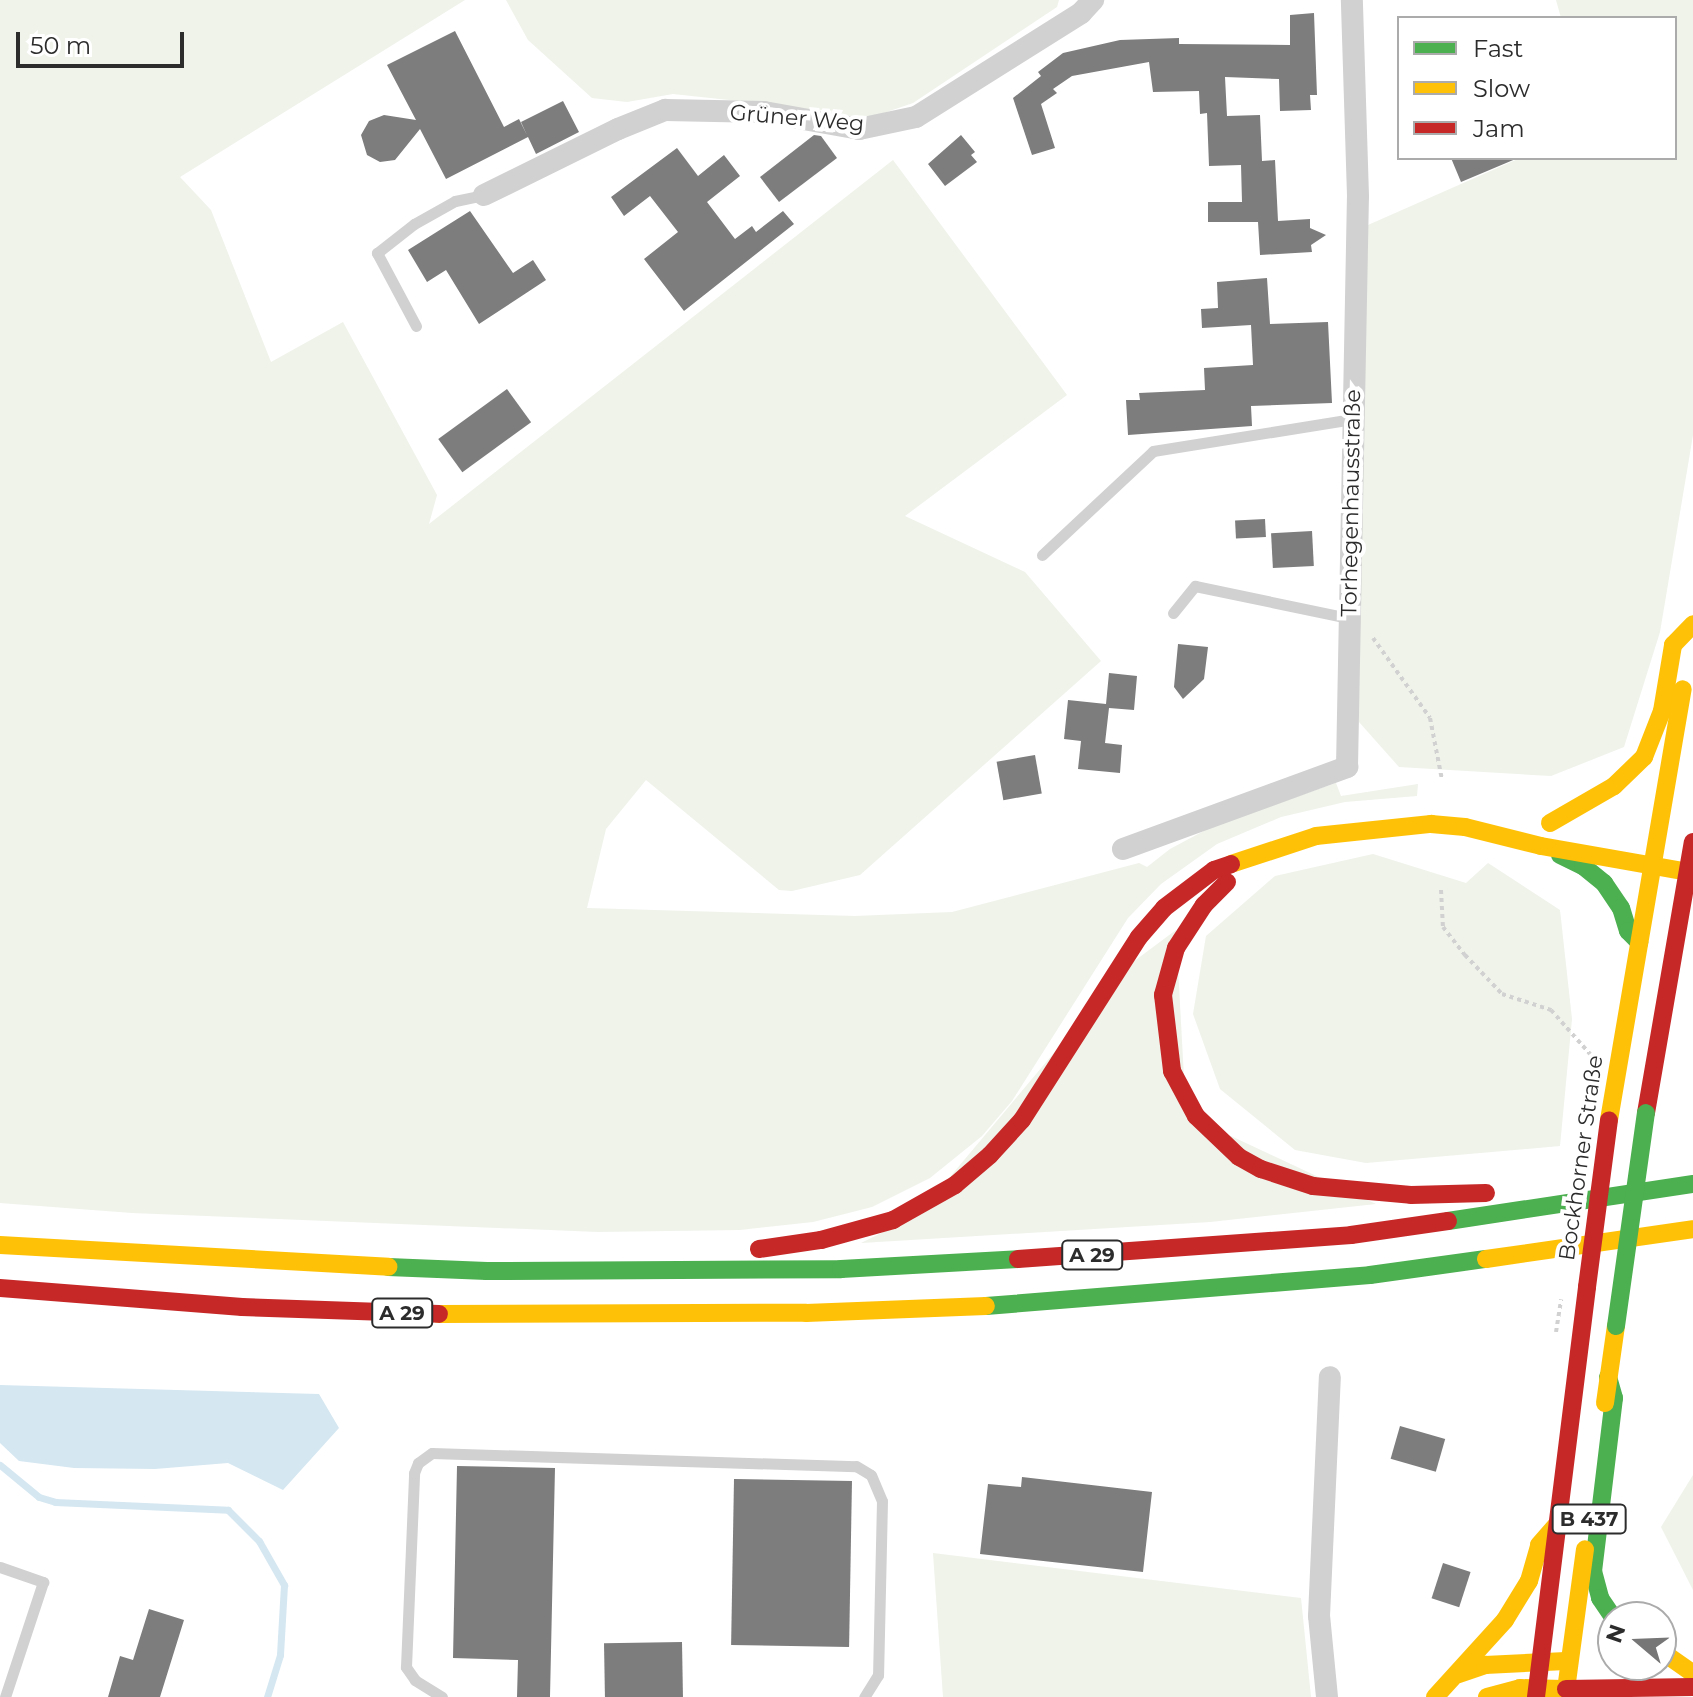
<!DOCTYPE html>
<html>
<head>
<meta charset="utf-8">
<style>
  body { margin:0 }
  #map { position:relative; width:1693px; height:1697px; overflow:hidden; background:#fff; font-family:Montserrat,sans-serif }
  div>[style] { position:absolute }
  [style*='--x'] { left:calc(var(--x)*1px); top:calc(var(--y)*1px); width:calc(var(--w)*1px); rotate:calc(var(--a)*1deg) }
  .green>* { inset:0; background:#eff3ea }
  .water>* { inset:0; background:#d5e7f1 }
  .stream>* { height:7px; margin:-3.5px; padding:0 3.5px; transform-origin:3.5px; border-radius:3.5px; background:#d5e7f1 }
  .building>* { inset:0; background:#7d7d7d; transform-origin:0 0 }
  .path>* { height:4px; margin-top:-2px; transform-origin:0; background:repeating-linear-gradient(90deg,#d1d1d1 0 4px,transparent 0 8px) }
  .lane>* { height:11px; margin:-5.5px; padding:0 5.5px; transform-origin:5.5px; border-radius:5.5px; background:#d1d1d1 }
  .street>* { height:22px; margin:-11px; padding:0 11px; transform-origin:11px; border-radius:11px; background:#d1d1d1 }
  .fast>* { height:18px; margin:-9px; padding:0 9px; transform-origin:9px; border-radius:9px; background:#4caf50 }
  .slow>* { height:18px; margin:-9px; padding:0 9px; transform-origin:9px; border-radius:9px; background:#ffc107 }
  .jam>* { height:18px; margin:-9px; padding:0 9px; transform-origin:9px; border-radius:9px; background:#c62828 }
  .path-bridge>* { height:4px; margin-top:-2px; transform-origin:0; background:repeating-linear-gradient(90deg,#d1d1d1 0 4px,transparent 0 8px) }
  .fast-bridge>* { height:18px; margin:-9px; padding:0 9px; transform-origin:9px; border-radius:9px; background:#4caf50 }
  .jam-bridge>* { height:18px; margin:-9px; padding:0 9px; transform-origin:9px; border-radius:9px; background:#c62828 }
  span { translate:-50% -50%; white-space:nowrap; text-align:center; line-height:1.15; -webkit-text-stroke:8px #fff; paint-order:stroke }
  .shield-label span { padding:2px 6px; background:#fff; border:2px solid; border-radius:6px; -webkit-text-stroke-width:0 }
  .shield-label { font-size:20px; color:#2c2c2c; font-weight:700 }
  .street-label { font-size:22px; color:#2c2c2c }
  .legend { position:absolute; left:1397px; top:16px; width:280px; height:144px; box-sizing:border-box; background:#fff; border:2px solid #ababab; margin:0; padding:10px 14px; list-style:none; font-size:24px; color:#2c2c2c }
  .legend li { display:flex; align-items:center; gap:16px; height:40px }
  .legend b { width:40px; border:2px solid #ababab }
  .north { position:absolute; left:1597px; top:1601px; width:80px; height:80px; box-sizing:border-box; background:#fff; border:2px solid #ababab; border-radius:50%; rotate:289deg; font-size:22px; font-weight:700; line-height:32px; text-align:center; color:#2c2c2c }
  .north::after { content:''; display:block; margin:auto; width:28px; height:36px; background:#767676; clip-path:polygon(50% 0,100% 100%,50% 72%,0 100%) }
  .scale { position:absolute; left:16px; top:32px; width:168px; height:36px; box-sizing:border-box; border:4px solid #2c2c2c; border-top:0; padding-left:10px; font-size:24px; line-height:28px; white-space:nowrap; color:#2c2c2c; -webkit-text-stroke:6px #fff; paint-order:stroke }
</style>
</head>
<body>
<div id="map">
  <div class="green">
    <div style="clip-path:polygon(0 0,465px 0,180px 177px,211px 210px,271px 362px,343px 322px,437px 495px,429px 524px,893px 160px,1067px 395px,905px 516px,1025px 572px,1101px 661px,860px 875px,792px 891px,779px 890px,646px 780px,606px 829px,587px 908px,855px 916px,952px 912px,1139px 863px,1147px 867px,1170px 849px,1215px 825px,1336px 783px,1341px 796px,1418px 784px,1417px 796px,1345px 802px,1281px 817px,1217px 844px,1161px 884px,1128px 918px,1012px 1101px,982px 1136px,930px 1178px,872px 1207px,813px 1222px,740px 1230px,598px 1232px,132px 1213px,0 1203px)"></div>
    <div style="clip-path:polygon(506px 0,1059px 0,1057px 7px,913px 103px,863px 120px,784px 106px,673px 94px,627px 102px,592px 98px,528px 40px)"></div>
    <div style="clip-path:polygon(1556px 0,1693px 0,1693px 435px,1660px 632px,1624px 747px,1551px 776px,1399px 767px,1359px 722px,1360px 479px,1368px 225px,1520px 158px,1675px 158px,1675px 18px,1561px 18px)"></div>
    <div style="clip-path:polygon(1373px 854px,1466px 883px,1488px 863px,1560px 910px,1572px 1019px,1560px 1146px,1366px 1163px,1295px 1150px,1220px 1089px,1193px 1014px,1206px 936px,1275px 876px)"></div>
    <div style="clip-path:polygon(1176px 930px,1186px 1115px,1376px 1204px,1210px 1222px,861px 1243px,918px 1215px,1125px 968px)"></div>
    <div style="clip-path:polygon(1693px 1475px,1693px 1590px,1661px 1527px)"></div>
    <div style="clip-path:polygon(933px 1553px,1301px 1598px,1311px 1697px,943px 1697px)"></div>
  </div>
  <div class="water">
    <div style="clip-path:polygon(0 1385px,319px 1394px,339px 1428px,283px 1490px,228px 1463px,155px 1469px,74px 1468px,19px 1461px,0 1443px)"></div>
  </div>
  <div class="stream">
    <div style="--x:0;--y:1465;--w:50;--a:39.4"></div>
    <div style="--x:39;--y:1497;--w:17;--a:17"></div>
    <div style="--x:55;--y:1502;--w:173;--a:2.6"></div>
    <div style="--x:228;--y:1510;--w:44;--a:45"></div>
    <div style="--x:259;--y:1541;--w:51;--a:60.4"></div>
    <div style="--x:284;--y:1585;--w:70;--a:93.3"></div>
    <div style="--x:280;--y:1655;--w:44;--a:107.2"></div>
  </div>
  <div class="building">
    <div style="clip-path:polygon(1314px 13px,1317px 95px,1310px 95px,1311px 110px,1280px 111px,1279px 79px,1225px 77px,1227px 116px,1260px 115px,1262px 161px,1275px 160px,1278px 221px,1310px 219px,1310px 228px,1326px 235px,1311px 245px,1312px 252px,1260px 255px,1258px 222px,1208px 222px,1208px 202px,1242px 202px,1241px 165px,1209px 166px,1207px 113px,1200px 114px,1199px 91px,1153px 92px,1149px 62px,1072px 76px,1053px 89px,1057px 93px,1041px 104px,1055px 148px,1032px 155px,1013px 98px,1041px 76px,1038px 72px,1063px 53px,1120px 40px,1179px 38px,1179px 44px,1290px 45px,1290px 15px)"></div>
    <div style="clip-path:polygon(455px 31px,504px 127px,519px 119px,527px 135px,521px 122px,563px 101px,579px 132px,536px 154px,528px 137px,446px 179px,420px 129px,395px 160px,380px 162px,367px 155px,361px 135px,369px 121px,384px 115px,416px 120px,387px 65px)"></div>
    <div style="clip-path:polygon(814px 135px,821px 136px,837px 158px,779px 202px,760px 177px)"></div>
    <div style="clip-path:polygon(961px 135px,975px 152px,971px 155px,977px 162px,945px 186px,928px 164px)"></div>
    <div style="clip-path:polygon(677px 148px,698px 176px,724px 155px,740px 176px,707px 202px,735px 239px,752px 226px,756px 232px,783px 211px,794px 224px,684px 311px,644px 259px,678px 232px,650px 196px,624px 216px,611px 197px)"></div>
    <div style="clip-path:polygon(1451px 158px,1518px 158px,1461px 182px)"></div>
    <div style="clip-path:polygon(470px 211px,513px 273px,533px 260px,546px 280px,479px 324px,446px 270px,427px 282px,408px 250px)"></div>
    <div style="clip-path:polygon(1267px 278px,1270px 324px,1328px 322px,1332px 403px,1251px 406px,1252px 426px,1128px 435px,1126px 400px,1140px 400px,1139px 393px,1205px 390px,1204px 368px,1253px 365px,1251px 325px,1202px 328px,1201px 309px,1218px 308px,1217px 282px)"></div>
    <div style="left:507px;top:389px;width:41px;height:85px;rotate:54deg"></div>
    <div style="left:1265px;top:519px;width:18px;height:30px;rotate:87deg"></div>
    <div style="left:1312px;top:531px;width:35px;height:41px;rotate:87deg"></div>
    <div style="clip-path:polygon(1178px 644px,1208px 647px,1204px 679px,1183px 699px,1174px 687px)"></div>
    <div style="clip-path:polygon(1109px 673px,1137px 676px,1134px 710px,1109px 708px,1105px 743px,1122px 745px,1120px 773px,1078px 769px,1081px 741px,1064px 739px,1068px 700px,1106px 704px)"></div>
    <div style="left:1035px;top:755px;width:39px;height:39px;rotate:80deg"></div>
    <div style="left:1400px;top:1426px;width:47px;height:34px;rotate:16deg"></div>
    <div style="clip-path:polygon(457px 1466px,555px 1468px,550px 1697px,517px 1697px,518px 1660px,453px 1658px)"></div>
    <div style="clip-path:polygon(1022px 1477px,1152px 1492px,1143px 1572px,980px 1554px,988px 1484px,1021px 1487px)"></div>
    <div style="left:734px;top:1479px;width:118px;height:166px;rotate:1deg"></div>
    <div style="left:1443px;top:1563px;width:29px;height:37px;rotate:18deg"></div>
    <div style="clip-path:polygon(149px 1609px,184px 1620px,160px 1697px,108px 1697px,120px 1656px,133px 1660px)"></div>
    <div style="left:682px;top:1642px;width:55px;height:78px;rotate:89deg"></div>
  </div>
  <div class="path">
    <div style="--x:1373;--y:638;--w:98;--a:54.5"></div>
    <div style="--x:1430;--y:718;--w:63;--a:79"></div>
    <div style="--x:1441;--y:890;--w:37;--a:87"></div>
    <div style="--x:1443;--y:927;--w:36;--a:52"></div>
    <div style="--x:1465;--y:955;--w:54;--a:46.5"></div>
    <div style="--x:1502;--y:994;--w:52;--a:18.1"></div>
    <div style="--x:1551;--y:1010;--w:59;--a:48.4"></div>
  </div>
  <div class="lane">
    <div style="--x:416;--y:326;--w:83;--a:-118.1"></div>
    <div style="--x:377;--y:253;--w:47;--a:-38.1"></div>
    <div style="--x:414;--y:224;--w:47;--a:-29.3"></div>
    <div style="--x:455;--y:201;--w:30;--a:-12"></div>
    <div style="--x:1042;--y:555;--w:152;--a:-43.1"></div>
    <div style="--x:1153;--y:451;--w:202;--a:-9.1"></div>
    <div style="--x:1173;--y:613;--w:35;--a:-51"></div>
    <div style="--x:1195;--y:586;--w:156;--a:11.8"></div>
    <div style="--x:0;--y:1567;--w:46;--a:19.2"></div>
    <div style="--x:43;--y:1582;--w:121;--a:108.3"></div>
    <div style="--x:442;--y:1697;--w:32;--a:-148"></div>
    <div style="--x:415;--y:1680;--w:16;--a:-125"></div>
    <div style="--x:406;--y:1667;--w:194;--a:-87.6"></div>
    <div style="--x:414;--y:1473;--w:11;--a:-68"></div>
    <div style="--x:418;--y:1463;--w:17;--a:-36"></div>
    <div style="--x:432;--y:1453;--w:424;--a:1.8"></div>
    <div style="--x:856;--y:1466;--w:17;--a:31"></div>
    <div style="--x:871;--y:1475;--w:28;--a:67"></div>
    <div style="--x:882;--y:1501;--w:174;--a:91.3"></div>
    <div style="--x:878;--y:1675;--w:26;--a:122"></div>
  </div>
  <div class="street">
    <div style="--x:484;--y:195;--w:149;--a:-26.2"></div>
    <div style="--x:618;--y:129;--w:51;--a:-22"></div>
    <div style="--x:665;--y:110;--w:99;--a:1.2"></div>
    <div style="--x:764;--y:112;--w:97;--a:10.1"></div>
    <div style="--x:859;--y:129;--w:58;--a:-11.9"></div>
    <div style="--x:916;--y:117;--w:195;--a:-32.2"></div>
    <div style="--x:1081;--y:13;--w:18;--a:-47"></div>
    <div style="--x:1123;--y:849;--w:239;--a:-20.1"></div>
    <div style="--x:1347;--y:767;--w:571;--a:-88.9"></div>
    <div style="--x:1358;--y:196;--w:196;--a:-91.8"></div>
    <div style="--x:1327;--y:1697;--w:81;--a:-95.6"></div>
    <div style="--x:1319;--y:1616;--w:239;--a:-87.4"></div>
  </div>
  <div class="fast">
    <div style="--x:1560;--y:855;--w:25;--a:26"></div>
    <div style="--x:1583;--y:866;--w:27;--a:39"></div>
    <div style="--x:1604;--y:883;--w:30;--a:56"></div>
    <div style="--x:1621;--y:908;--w:24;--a:73"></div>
    <div style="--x:1628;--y:931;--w:16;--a:45"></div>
    <div style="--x:1448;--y:1221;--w:248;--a:-8.6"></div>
    <div style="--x:388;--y:1267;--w:99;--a:2.3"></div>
    <div style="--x:487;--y:1271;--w:354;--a:-0.3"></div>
    <div style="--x:841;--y:1269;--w:177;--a:-3.2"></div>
    <div style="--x:986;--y:1306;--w:385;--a:-4.6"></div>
    <div style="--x:1370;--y:1275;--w:117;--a:-7.9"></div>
    <div style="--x:1608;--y:1377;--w:22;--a:74"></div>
    <div style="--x:1614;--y:1398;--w:174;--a:96.9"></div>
    <div style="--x:1593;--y:1571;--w:28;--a:75"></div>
    <div style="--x:1600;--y:1598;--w:23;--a:56"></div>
  </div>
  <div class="slow">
    <div style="--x:1550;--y:823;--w:74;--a:-30"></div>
    <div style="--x:1614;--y:786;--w:42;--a:-44"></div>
    <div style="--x:1644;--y:757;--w:49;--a:-68.6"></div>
    <div style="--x:1662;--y:711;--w:67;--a:-80.5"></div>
    <div style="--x:1673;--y:645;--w:29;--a:-46"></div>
    <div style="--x:1231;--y:864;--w:89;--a:-18.2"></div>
    <div style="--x:1316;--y:836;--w:116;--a:-6"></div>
    <div style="--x:1431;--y:824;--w:34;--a:5"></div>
    <div style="--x:1465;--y:827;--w:78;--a:14"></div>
    <div style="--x:1541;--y:846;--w:149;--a:10"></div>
    <div style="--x:1609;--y:1120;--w:437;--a:-80.3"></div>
    <div style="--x:0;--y:1245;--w:389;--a:3.2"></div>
    <div style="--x:1486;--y:1259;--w:209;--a:-8.2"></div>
    <div style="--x:439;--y:1314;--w:367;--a:-0.2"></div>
    <div style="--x:806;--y:1313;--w:180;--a:-2.2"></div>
    <div style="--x:1605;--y:1403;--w:78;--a:-81.9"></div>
    <div style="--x:1661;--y:1651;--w:37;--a:35"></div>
    <div style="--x:1459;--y:1674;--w:28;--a:-19"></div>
    <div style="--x:1485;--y:1665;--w:81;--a:-2.8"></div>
    <div style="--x:1435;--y:1697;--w:104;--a:-47.7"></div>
    <div style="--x:1505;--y:1620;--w:46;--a:-58.4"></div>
    <div style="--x:1529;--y:1581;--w:37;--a:-74"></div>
    <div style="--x:1539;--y:1545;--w:29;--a:-49"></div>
    <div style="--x:1487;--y:1697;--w:34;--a:-15"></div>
    <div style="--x:1520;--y:1688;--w:43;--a:1.3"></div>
    <div style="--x:1565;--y:1697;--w:149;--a:-82.3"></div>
  </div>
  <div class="jam">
    <div style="--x:1227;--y:882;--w:33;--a:135"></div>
    <div style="--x:1204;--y:905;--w:51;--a:123.1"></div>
    <div style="--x:1176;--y:948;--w:49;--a:105.5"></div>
    <div style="--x:1163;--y:995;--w:77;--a:83.2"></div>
    <div style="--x:1172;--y:1071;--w:51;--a:61.9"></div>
    <div style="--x:1196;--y:1116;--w:59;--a:43.6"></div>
    <div style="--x:1239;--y:1157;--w:25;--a:29"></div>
    <div style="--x:1261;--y:1169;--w:55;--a:18.1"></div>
    <div style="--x:1313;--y:1186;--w:98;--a:5.2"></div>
    <div style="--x:1411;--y:1195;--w:75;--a:-1.5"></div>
    <div style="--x:1646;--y:1113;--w:275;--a:-80.2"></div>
    <div style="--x:759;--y:1249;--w:63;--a:-8.3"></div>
    <div style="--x:821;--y:1240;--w:75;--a:-15.5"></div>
    <div style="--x:893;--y:1220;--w:71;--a:-29.4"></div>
    <div style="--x:955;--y:1185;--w:46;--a:-40.6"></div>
    <div style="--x:990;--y:1155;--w:47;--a:-47.6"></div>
    <div style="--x:1022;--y:1120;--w:217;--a:-57.4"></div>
    <div style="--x:1139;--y:937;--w:38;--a:-49"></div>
    <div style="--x:1164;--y:908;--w:63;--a:-37.2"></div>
    <div style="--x:1214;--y:870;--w:18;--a:-19"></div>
    <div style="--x:1018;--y:1259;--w:334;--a:-4.1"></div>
    <div style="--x:1351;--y:1235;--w:98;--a:-8.2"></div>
    <div style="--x:0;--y:1288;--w:243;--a:4.5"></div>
    <div style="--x:242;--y:1307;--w:197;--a:2"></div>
    <div style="--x:1566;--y:1689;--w:127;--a:-0.9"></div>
    <div style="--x:1536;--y:1697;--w:413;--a:-82.9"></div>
  </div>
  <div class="path-bridge">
    <div style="--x:1556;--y:1332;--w:33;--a:-81"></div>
  </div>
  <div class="fast-bridge">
    <div style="--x:1616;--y:1326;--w:215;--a:-82"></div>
  </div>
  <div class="jam-bridge">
    <div style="--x:1587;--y:1287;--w:168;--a:-82.5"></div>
  </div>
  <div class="shield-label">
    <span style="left:1092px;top:1255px">A 29</span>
    <span style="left:402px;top:1313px">A 29</span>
    <span style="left:1589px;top:1519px">B 437</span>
  </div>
  <div class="street-label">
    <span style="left:797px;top:118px;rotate:5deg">Grüner Weg</span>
    <span style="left:1351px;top:503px;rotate:-89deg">Torhegenhausstraße</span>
    <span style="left:1581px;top:1158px;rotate:-82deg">Bockhorner Straße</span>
  </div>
  <ul class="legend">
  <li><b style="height:10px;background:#4caf50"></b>Fast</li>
  <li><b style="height:10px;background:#ffc107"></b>Slow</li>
  <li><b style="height:10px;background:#c62828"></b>Jam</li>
  </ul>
  <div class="north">N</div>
  <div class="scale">50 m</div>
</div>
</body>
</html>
